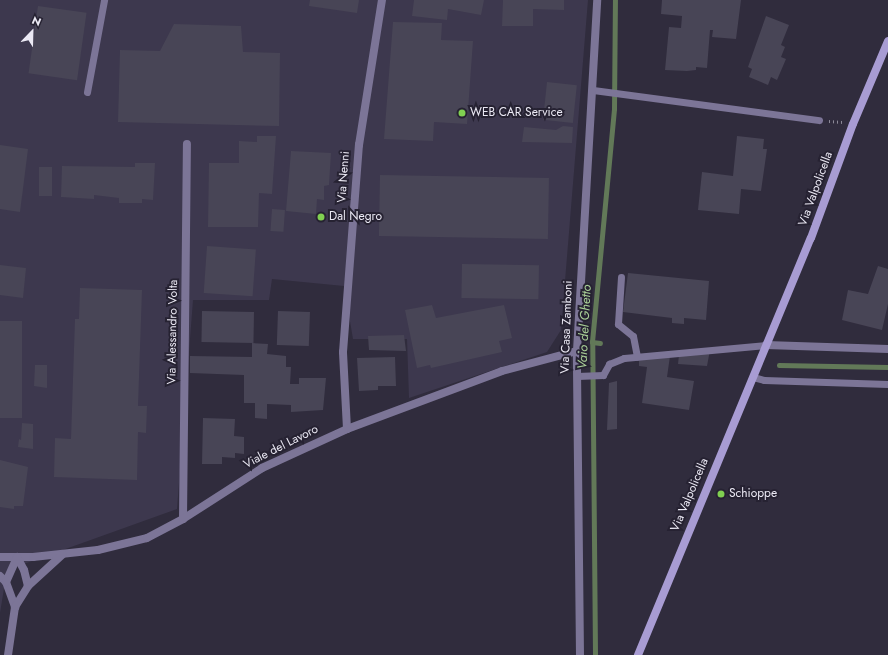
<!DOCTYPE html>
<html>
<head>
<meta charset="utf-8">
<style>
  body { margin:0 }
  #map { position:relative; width:888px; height:655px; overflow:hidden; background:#302c3d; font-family:Jost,sans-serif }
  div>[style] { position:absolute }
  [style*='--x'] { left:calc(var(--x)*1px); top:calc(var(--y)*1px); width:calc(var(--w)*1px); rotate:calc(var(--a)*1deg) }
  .built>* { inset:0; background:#3d384e }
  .stream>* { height:4.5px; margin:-2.25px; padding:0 2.25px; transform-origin:2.25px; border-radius:2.25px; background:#627958 }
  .building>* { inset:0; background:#484556; transform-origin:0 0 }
  .path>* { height:2.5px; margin-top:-1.25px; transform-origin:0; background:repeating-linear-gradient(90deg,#8c8997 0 1px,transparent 0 4px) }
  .service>* { height:7px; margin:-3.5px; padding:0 3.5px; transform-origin:3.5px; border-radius:3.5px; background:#7c7597 }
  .minor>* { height:8px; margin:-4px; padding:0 4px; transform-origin:4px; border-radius:4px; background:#7c7597 }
  .tertiary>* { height:8px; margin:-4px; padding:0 4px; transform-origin:4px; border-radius:4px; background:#7c7597 }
  .secondary>* { height:8px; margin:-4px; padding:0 4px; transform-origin:4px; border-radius:4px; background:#a89cd3 }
  .dots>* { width:11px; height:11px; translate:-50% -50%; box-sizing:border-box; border:2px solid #262232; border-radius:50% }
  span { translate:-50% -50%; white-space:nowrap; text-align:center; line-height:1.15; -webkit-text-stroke:4px #262232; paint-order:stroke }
  .poi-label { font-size:12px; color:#ebe9f4 }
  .left { translate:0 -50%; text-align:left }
  .street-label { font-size:12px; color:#ebe9f4 }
  .water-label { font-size:13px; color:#a8ce96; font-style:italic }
  .north { position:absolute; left:12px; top:12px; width:40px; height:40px; -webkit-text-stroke:3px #262232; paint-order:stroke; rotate:23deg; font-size:11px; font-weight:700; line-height:16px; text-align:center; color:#ebe9f4 }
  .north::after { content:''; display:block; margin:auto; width:14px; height:18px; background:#ebe9f4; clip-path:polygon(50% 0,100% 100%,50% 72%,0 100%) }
</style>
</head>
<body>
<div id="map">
  <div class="built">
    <div style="clip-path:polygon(0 0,588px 0,561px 330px,547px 352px,409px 398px,407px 339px,353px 339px,344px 286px,272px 279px,269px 300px,193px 300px,177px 509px,7px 570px,0 613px)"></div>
  </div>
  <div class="stream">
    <div style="--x:592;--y:342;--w:8;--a:7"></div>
    <div style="--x:779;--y:365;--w:109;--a:1.1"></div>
    <div style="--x:595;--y:655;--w:313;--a:-90.5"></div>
    <div style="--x:592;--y:342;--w:234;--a:-84.6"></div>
    <div style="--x:614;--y:109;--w:109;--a:-89.5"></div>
  </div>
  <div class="building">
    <div style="clip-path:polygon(310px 0,359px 0,357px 13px,309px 6px)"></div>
    <div style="clip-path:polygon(414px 0,484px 0,481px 15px,448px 9px,447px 20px,412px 16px)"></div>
    <div style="clip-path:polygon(503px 0,564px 0,564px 10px,533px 9px,533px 26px,502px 26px)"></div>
    <div style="clip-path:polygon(662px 0,741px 0,736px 39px,712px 37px,713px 30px,710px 30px,707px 68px,696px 67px,696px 70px,687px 71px,665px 70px,669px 27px,681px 28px,682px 16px,661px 14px)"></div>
    <div style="left:38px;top:6px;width:49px;height:68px;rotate:8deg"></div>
    <div style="clip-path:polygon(766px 16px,789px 25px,781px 45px,785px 47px,781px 57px,786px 59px,777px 80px,771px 77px,768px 85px,749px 77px,752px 69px,748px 67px)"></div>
    <div style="clip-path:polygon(393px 22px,442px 23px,441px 40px,473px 41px,467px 124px,434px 122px,433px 141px,384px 139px)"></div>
    <div style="clip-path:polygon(174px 24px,241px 26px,243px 52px,280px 53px,279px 126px,118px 122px,120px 50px,160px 51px)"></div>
    <div style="left:547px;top:82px;width:30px;height:38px;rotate:6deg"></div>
    <div style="clip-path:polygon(563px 126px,573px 127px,572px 143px,522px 142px,524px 127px,556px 130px)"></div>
    <div style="clip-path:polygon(257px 136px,276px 136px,272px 194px,259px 193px,258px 227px,208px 227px,209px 163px,239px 163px,239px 141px,257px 142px)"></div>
    <div style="clip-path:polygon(737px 136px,764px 139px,763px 149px,767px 149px,761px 191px,741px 189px,739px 214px,698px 210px,702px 172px,733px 176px)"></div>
    <div style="clip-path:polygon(0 145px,28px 149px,20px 212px,0 209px)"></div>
    <div style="clip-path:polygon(291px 151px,331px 153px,329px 185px,324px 186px,324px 200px,317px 199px,316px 214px,286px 211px)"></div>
    <div style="clip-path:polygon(135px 163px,155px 163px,153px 200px,142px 199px,142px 203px,119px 203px,119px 198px,94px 195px,94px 199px,61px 197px,62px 166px,135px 167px)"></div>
    <div style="left:39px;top:167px;width:13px;height:29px"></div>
    <div style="left:380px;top:175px;width:169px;height:61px;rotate:1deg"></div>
    <div style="left:272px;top:209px;width:13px;height:22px;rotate:4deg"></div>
    <div style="left:207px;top:246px;width:49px;height:47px;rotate:4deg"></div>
    <div style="left:462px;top:264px;width:77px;height:34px;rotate:1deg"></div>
    <div style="clip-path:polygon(0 265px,26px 268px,23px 298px,0 295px)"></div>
    <div style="clip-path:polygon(878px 266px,888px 269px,888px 304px,882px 330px,842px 320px,848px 290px,868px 294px)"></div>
    <div style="clip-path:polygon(628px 273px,709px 281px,706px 320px,684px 318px,684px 324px,672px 323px,672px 318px,623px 312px)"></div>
    <div style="clip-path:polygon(80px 288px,142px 290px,138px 406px,147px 406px,146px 433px,138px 432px,137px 480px,54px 477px,55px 438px,71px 439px,75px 319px,79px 319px)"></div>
    <div style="clip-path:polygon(432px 305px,436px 318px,504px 305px,512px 338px,499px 341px,502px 352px,431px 368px,430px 365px,417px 368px,405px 310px)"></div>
    <div style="left:202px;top:311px;width:52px;height:31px;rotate:1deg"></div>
    <div style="left:278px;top:311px;width:32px;height:34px;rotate:2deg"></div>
    <div style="left:0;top:321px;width:22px;height:97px"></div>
    <div style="clip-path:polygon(404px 335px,406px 351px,369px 350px,368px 336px)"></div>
    <div style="clip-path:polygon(252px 343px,268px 344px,267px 354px,286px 356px,286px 367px,291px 367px,290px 384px,299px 384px,299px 378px,326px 378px,323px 410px,291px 412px,291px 405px,267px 404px,267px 419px,255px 418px,255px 403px,244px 403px,244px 375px,190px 373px,190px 356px,252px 357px)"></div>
    <div style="clip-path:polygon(710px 350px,707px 366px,678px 364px,679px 355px)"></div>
    <div style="clip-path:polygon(670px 356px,667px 377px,694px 381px,689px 410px,642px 403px,647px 367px,639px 366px,639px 358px)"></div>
    <div style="clip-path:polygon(395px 357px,396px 386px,378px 386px,378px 390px,359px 391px,357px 358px)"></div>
    <div style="clip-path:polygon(35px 365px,47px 365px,47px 388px,34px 386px)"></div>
    <div style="clip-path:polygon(617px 381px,617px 429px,607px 430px,609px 383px)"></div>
    <div style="clip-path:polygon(203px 418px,235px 419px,234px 436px,244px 437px,244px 454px,235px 453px,235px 458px,222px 457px,222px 464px,202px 464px)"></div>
    <div style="clip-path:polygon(22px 423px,33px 424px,33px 449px,18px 447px,19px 439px,21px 440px)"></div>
    <div style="clip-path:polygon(0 460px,28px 467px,23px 506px,14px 506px,14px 509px,0 507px)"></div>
  </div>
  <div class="path">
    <div style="--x:829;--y:121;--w:13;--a:4"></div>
  </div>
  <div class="service">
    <div style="--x:593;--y:90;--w:228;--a:7.6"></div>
    <div style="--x:87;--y:92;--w:94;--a:-79.5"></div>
    <div style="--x:621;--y:277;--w:47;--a:93.7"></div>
    <div style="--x:618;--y:324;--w:19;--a:39"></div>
    <div style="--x:633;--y:336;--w:21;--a:79"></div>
    <div style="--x:577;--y:376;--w:26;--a:-2"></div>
    <div style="--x:603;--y:375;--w:13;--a:-61"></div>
    <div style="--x:609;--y:364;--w:16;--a:-22"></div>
    <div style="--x:624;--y:358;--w:143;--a:-5.2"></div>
    <div style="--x:753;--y:377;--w:11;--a:15"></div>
    <div style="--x:764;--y:380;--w:124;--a:1.8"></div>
  </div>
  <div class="minor">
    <div style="--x:766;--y:345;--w:122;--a:1.9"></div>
    <div style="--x:347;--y:429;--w:77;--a:-93"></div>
    <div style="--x:343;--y:352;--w:208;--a:-85.6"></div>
    <div style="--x:359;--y:145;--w:147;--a:-81"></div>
    <div style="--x:183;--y:519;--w:375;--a:-89.4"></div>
    <div style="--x:0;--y:557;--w:33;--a:0"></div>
    <div style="--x:33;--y:557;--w:65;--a:-6.1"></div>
    <div style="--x:98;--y:550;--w:50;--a:-13.8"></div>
    <div style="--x:147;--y:538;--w:41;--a:-27.8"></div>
    <div style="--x:183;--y:519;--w:94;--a:-32.8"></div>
    <div style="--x:262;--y:468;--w:94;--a:-24.6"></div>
    <div style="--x:347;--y:429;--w:165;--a:-20.5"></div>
    <div style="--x:502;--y:371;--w:78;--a:-14.9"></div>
    <div style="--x:17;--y:557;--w:15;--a:62"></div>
    <div style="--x:24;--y:570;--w:16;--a:76"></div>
    <div style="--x:0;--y:576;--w:8;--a:45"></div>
    <div style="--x:6;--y:582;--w:27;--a:70"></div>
    <div style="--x:6;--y:582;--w:27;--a:-66"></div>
    <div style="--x:8;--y:655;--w:49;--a:-81.7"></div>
    <div style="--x:15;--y:607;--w:25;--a:-58"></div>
    <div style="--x:28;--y:586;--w:47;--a:-42.4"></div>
  </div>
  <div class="tertiary">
    <div style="--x:580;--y:655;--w:304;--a:-90.6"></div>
    <div style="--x:577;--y:351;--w:352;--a:-86.7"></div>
  </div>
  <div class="secondary">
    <div style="--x:638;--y:655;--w:451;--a:-67.5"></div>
    <div style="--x:811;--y:238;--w:121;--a:-69.8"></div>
    <div style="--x:853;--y:124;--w:90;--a:-67.1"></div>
  </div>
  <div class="dots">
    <div style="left:462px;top:113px;background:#80d051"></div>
    <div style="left:321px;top:217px;background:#80d051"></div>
    <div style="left:721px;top:494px;background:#80d051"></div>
  </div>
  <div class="poi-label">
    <span class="left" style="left:470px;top:113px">WEB CAR Service</span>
    <span class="left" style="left:329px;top:217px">Dal Negro</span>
    <span class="left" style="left:729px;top:494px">Schioppe</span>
  </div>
  <div class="street-label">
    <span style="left:344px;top:177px;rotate:-86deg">Via Nenni</span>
    <span style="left:816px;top:189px;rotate:-70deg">Via Valpolicella</span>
    <span style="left:567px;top:327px;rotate:-88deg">Via Casa Zamboni</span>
    <span style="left:173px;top:332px;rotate:-89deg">Via Alessandro Volta</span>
    <span style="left:281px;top:447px;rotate:-27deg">Viale del Lavoro</span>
    <span style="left:690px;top:495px;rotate:-67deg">Via Valpolicella</span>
  </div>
  <div class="water-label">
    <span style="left:585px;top:327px;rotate:-87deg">Vaio del Ghetto</span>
  </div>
  <div class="north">N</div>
</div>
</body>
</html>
